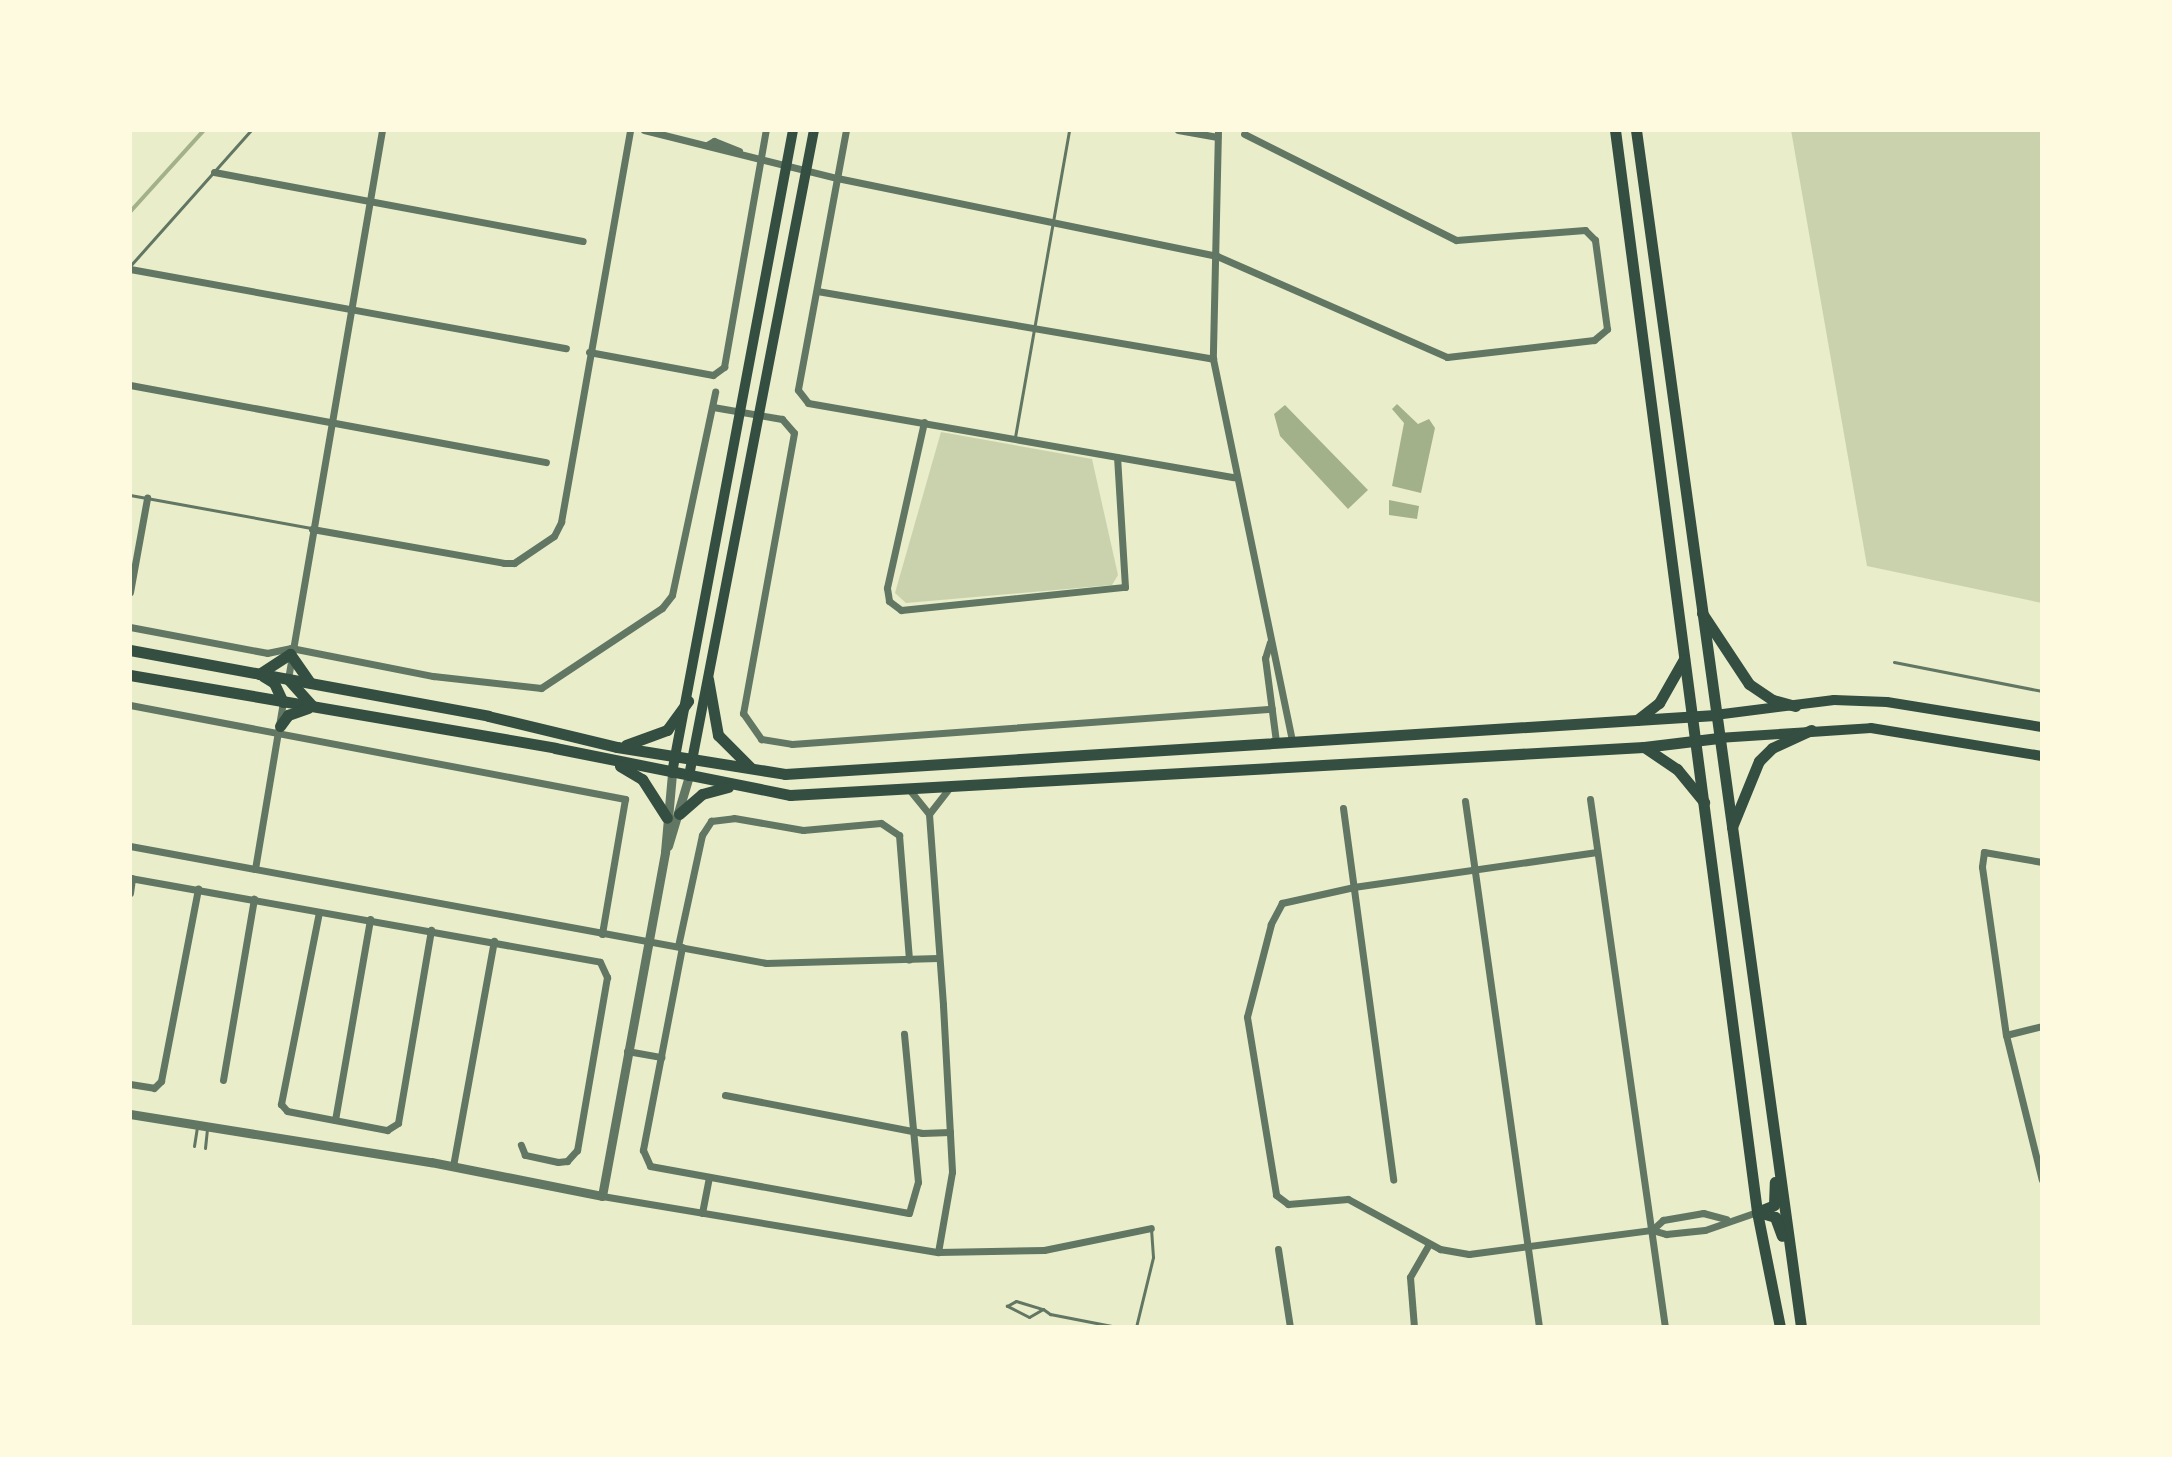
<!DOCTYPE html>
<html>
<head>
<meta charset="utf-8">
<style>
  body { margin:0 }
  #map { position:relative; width:2172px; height:1457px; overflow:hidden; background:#e9edc9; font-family:Manrope,sans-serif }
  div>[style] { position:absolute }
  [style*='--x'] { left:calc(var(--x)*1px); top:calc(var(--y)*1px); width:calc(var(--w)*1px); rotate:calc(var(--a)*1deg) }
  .green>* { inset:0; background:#cad2ad }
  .water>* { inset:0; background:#a3b18a }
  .stream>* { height:4px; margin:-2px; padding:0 2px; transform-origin:2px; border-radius:2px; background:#a3b18a }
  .service>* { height:3px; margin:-1.5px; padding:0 1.5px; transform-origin:1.5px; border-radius:1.5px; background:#617663 }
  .minor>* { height:7px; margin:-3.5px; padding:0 3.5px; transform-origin:3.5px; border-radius:3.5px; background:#617663 }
  .tertiary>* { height:9px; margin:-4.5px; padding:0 4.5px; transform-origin:4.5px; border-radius:4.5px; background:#617663 }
  .secondary>* { height:10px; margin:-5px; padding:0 5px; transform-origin:5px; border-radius:5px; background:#344e41 }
  .primary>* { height:11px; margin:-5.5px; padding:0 5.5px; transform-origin:5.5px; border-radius:5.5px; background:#344e41 }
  span { translate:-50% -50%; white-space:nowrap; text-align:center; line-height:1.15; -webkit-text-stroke:6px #fefae0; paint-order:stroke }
  .frame { position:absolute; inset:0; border:132px solid #fefae0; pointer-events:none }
</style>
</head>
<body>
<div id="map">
  <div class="green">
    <div style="clip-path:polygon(1791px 130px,2042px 130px,2042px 603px,1867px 566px)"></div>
    <div style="clip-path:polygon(941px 432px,1092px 459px,1118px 575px,1112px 585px,906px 603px,895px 593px)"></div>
  </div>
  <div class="water">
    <div style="clip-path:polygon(1397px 404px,1418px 424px,1429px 419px,1435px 428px,1421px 493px,1392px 486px,1404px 423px,1392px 409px)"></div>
    <div style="clip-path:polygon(1285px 405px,1368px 490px,1348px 509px,1280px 436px,1274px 414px)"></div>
    <div style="clip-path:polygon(1389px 500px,1419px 506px,1417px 519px,1389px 515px)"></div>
  </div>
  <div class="stream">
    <div style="--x:130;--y:212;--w:110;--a:-47.9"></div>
  </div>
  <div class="service">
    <div style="--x:130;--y:266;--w:182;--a:-48.3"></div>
    <div style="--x:1015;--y:437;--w:312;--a:-80"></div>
    <div style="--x:130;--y:495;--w:184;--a:10.3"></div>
    <div style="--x:1894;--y:662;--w:151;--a:11.1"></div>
    <div style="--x:194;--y:1146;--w:20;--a:-81"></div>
    <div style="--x:205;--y:1148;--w:20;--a:-84"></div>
    <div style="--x:1043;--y:1309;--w:16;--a:150"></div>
    <div style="--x:1029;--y:1317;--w:25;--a:-153"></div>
    <div style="--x:1007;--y:1306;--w:10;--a:-29"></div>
    <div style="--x:1016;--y:1301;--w:28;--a:17"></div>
    <div style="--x:1043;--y:1309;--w:9;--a:36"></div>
    <div style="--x:1050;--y:1314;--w:68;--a:11"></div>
    <div style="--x:1136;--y:1327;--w:72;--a:-76.3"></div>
    <div style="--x:1153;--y:1257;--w:28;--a:-94"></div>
  </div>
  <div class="minor">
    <div style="--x:644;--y:130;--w:199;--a:14"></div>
    <div style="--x:837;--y:178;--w:388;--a:11.6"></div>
    <div style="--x:1217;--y:256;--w:251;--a:23.7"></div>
    <div style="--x:1447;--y:357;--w:148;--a:-6.6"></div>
    <div style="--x:1594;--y:340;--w:17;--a:-40"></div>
    <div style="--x:1607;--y:329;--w:90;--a:-97.7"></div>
    <div style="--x:1595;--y:240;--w:14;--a:-135"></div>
    <div style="--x:1585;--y:230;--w:129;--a:175.6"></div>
    <div style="--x:1456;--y:240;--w:237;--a:-153.4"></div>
    <div style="--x:846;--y:130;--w:264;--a:100.5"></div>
    <div style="--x:798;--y:390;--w:16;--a:52"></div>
    <div style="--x:808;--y:403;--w:432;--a:9.9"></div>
    <div style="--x:1178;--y:130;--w:40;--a:10"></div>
    <div style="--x:1218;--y:130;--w:229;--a:91.3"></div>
    <div style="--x:1213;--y:359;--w:390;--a:78.3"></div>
    <div style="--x:707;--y:145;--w:8;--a:-30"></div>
    <div style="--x:714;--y:141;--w:27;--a:22"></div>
    <div style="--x:214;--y:172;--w:375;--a:10.6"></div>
    <div style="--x:130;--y:269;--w:443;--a:10.3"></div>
    <div style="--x:817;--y:291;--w:402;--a:9.7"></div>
    <div style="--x:589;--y:352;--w:126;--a:10.5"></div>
    <div style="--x:713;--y:375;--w:14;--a:-36"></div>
    <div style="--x:724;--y:367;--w:241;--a:-80"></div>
    <div style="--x:130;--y:385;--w:423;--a:10.5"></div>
    <div style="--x:713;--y:407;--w:70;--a:9.9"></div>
    <div style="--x:782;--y:419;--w:18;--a:49"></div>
    <div style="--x:794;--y:433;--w:285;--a:100.3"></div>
    <div style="--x:743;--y:713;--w:32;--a:55"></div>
    <div style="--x:761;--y:739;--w:31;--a:9"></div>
    <div style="--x:792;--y:744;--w:481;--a:-4.2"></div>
    <div style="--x:924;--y:422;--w:170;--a:102.6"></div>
    <div style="--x:887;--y:588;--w:13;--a:81"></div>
    <div style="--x:889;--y:601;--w:15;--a:37"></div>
    <div style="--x:901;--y:610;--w:225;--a:-5.9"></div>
    <div style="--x:1125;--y:587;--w:130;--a:-93.5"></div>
    <div style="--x:312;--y:529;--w:195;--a:10"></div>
    <div style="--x:504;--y:563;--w:10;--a:0"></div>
    <div style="--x:514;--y:563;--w:48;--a:-34"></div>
    <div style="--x:554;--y:536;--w:16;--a:-63"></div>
    <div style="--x:561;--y:522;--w:398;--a:-80"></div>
    <div style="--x:130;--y:592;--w:96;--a:-79.7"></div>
    <div style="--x:130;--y:627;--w:139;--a:10.7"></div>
    <div style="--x:267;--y:653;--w:25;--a:-12"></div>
    <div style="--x:291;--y:648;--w:145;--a:11.2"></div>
    <div style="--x:433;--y:676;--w:109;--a:6.3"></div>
    <div style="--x:541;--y:688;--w:145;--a:-33.5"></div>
    <div style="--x:662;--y:608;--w:16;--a:-52"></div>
    <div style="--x:672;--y:595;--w:208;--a:-78"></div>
    <div style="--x:1270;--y:642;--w:17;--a:107"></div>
    <div style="--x:1265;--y:658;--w:85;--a:82.5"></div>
    <div style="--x:288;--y:679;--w:557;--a:-80.28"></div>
    <div style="--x:130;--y:705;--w:504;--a:10.75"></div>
    <div style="--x:625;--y:799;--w:137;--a:99.7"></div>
    <div style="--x:908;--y:788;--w:33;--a:51"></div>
    <div style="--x:929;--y:814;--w:192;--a:85.8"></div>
    <div style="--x:943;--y:1005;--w:167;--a:86.9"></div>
    <div style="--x:952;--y:1172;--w:81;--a:99.9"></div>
    <div style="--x:1590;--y:799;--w:533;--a:81.92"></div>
    <div style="--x:1465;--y:801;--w:531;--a:81.99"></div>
    <div style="--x:1343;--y:808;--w:375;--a:82.3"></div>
    <div style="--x:929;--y:814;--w:34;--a:-52"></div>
    <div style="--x:130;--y:846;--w:647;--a:10.42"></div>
    <div style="--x:766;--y:963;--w:172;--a:-1.7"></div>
    <div style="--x:1597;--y:852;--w:246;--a:171.8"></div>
    <div style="--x:1354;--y:887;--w:74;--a:167.5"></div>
    <div style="--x:1282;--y:903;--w:24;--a:118"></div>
    <div style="--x:1271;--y:924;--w:96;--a:104.5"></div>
    <div style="--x:1247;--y:1017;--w:180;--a:80.7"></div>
    <div style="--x:1276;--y:1195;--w:15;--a:37"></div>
    <div style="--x:1288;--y:1204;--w:60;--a:-4.8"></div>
    <div style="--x:1348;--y:1199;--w:105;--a:28.5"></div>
    <div style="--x:1440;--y:1249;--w:29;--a:10"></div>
    <div style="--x:1469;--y:1254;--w:185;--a:-7.5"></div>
    <div style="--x:1652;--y:1230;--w:15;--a:16"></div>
    <div style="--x:1666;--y:1234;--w:39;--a:-6"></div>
    <div style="--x:1705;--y:1230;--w:55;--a:-19.1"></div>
    <div style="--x:2042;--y:862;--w:59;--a:-170.2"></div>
    <div style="--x:1984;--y:852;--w:15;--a:98"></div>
    <div style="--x:1982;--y:867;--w:170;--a:81.9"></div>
    <div style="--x:2006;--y:1035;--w:149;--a:76.1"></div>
    <div style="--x:255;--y:869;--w:169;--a:-80.5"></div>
    <div style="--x:130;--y:878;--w:477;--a:10.1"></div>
    <div style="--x:600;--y:962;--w:17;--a:65"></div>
    <div style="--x:607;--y:977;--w:176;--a:99.8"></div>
    <div style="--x:577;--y:1150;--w:15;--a:132"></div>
    <div style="--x:567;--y:1161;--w:9;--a:174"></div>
    <div style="--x:558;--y:1162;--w:34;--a:-168"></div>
    <div style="--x:525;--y:1155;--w:11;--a:-112"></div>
    <div style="--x:130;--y:893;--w:15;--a:-82"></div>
    <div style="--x:319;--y:912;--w:196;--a:101.2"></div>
    <div style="--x:281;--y:1104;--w:9;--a:49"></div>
    <div style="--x:287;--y:1111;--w:102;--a:10.8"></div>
    <div style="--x:387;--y:1130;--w:13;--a:-32"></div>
    <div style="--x:398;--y:1123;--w:196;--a:-80.3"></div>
    <div style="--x:678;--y:946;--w:114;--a:-77.8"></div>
    <div style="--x:702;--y:835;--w:17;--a:-57"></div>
    <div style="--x:711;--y:821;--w:23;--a:-7"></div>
    <div style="--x:734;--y:818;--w:70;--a:9.9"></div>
    <div style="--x:803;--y:830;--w:78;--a:-5.1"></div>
    <div style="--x:881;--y:823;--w:22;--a:34"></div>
    <div style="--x:899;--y:835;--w:125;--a:85.4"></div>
    <div style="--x:682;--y:947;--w:207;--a:100.9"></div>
    <div style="--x:643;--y:1150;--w:17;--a:66"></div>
    <div style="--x:650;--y:1166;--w:263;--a:10.3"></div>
    <div style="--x:909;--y:1213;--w:32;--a:-74"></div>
    <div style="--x:918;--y:1182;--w:149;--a:-95.4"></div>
    <div style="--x:2006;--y:1035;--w:37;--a:-14"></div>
    <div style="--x:627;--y:1051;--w:35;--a:10"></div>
    <div style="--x:223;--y:1080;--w:184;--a:-80.3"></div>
    <div style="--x:130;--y:1084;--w:24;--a:9"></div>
    <div style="--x:154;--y:1088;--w:10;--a:-45"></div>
    <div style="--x:161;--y:1081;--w:196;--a:-79.1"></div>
    <div style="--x:725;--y:1095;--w:201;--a:10.9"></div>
    <div style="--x:922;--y:1133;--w:28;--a:-2"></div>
    <div style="--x:335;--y:1120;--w:204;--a:-80.1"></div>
    <div style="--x:453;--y:1166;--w:229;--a:-79.7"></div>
    <div style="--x:602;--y:1196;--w:341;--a:9.5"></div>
    <div style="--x:938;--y:1252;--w:106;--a:-1.1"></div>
    <div style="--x:1044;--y:1250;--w:109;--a:-11.6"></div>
    <div style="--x:702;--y:1213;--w:36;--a:-79"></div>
    <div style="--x:1652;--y:1230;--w:15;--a:-42"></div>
    <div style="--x:1663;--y:1220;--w:41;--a:-9.9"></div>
    <div style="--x:1703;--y:1213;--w:24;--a:15"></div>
    <div style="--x:1278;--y:1249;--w:79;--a:81.3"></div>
    <div style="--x:1414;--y:1327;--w:50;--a:-94.6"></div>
    <div style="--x:1410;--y:1277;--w:38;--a:-60"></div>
  </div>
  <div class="tertiary">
    <div style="--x:668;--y:846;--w:73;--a:-73.3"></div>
    <div style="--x:130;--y:1114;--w:305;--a:9.1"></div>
    <div style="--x:431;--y:1162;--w:174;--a:11.2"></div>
    <div style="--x:602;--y:1196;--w:350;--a:-79.6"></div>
    <div style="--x:665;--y:852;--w:79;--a:-84.9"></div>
  </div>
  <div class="secondary">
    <div style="--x:1715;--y:715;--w:120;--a:-7.2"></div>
    <div style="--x:1834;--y:700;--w:53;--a:2.2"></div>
    <div style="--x:1887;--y:702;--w:157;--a:9.2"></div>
    <div style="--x:1718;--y:738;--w:153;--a:-3.7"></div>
    <div style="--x:1871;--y:728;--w:173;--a:9.3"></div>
    <div style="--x:672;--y:773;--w:654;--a:-79.34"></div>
    <div style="--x:689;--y:776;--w:658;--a:-79.05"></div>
  </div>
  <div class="primary">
    <div style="--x:1615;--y:130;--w:1091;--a:82.52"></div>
    <div style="--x:1757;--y:1212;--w:117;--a:78.7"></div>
    <div style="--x:1636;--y:130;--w:1208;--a:82.15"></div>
    <div style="--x:1702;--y:613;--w:85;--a:56.5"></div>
    <div style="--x:1749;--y:684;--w:29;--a:34"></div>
    <div style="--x:1773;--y:700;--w:23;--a:15"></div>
    <div style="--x:130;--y:650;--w:364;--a:10.4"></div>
    <div style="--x:488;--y:716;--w:133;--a:13.5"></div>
    <div style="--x:617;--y:747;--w:170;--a:9.1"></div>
    <div style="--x:785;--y:774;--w:932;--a:-3.63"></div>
    <div style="--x:259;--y:674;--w:37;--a:-33"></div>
    <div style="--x:290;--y:654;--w:35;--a:55"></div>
    <div style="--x:130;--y:675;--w:431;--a:9.7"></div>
    <div style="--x:555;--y:748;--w:240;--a:11.3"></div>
    <div style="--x:790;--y:795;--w:855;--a:-3.22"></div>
    <div style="--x:1644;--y:747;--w:75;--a:-6.9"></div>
    <div style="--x:263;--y:676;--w:13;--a:32"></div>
    <div style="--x:274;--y:683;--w:21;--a:65"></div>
    <div style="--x:288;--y:679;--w:36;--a:48"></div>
    <div style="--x:708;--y:679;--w:57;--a:79.9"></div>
    <div style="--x:718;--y:735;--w:45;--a:45"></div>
    <div style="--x:1637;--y:720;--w:28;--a:-38"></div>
    <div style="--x:1659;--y:703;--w:51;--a:-60.4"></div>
    <div style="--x:280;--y:726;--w:14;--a:-54"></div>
    <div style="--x:288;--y:715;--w:21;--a:-19"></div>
    <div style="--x:626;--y:745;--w:44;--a:-20.1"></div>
    <div style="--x:667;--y:730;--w:36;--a:-54"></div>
    <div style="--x:1644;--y:747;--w:40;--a:34"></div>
    <div style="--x:1677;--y:769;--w:43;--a:50.7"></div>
    <div style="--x:620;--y:766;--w:26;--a:31"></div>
    <div style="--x:642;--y:779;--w:46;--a:57.3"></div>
    <div style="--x:679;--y:814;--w:30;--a:-41"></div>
    <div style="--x:702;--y:794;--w:27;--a:-15"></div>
    <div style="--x:1732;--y:827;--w:71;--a:-67.8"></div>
    <div style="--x:1759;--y:761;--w:18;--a:-45"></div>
    <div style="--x:1772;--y:748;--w:43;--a:-24.8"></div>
    <div style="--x:1757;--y:1212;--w:18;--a:-22"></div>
    <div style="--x:1774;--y:1205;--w:23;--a:-88"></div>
    <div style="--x:1758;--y:1212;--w:18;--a:16"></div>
    <div style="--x:1775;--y:1217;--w:20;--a:70"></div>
  </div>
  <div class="frame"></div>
</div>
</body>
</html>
